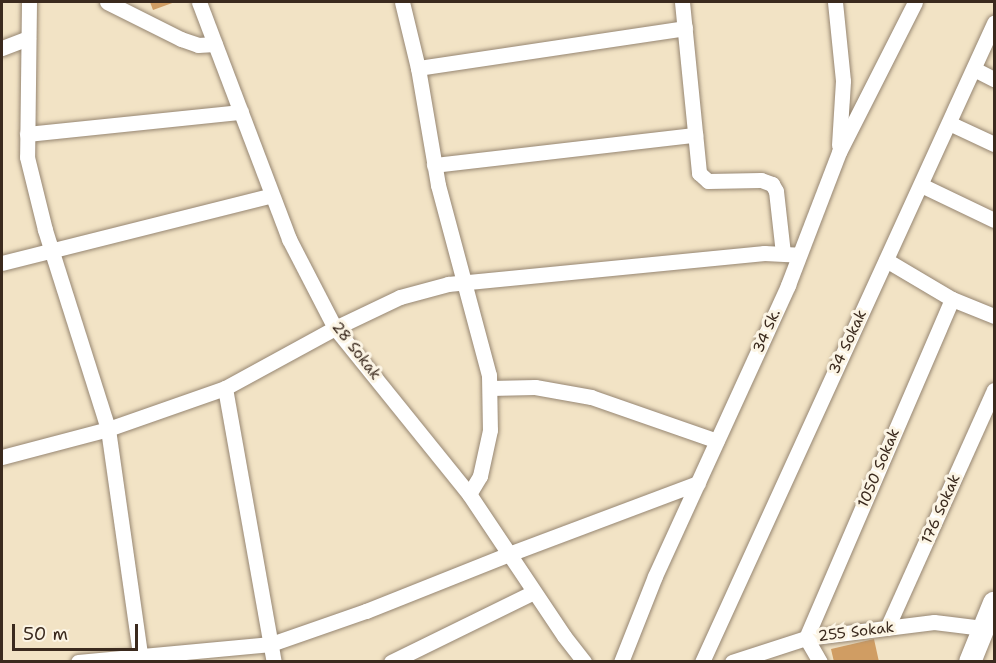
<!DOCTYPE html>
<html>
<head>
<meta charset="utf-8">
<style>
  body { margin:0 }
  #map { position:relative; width:996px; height:663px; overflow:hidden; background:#f2e3c5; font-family:"Shantell Sans",sans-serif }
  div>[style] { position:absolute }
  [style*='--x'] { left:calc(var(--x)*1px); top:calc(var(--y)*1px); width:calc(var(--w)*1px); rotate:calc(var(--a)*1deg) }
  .building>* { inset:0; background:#d09d63 }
  .roads { filter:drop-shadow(0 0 2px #968672) drop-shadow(0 0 2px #968672) }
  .minor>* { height:15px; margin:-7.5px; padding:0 7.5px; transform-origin:7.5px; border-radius:7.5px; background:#fff }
  .secondary>* { height:22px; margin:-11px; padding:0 11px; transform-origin:11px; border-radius:11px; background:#fff }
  span { translate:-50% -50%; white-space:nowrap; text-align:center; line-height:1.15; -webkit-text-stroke:6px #fcf5e5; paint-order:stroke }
  .street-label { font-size:15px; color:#3b2a1e }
  .frame { position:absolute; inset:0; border:3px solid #3b2a1e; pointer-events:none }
  .scale { position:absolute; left:12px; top:624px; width:126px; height:27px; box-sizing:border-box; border:3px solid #3b2a1e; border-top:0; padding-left:8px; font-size:18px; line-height:21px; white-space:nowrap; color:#3b2a1e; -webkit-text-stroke:4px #fcf5e5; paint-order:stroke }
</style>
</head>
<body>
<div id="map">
  <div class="building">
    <div style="clip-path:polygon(150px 2px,175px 2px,153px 10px)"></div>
    <div style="clip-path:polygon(874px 639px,879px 662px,834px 662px,831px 649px)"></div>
  </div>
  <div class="roads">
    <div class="minor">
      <div style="--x:29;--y:2;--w:155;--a:90.7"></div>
      <div style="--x:27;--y:157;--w:75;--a:76.1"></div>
      <div style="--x:45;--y:230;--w:209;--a:72.4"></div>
      <div style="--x:108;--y:429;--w:235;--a:81.9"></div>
      <div style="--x:107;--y:2;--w:83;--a:26.6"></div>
      <div style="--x:181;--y:39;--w:18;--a:19"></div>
      <div style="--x:198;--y:45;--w:17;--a:-3"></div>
      <div style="--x:199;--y:2;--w:254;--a:69.2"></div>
      <div style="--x:289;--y:239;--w:100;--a:62.7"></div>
      <div style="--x:335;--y:328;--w:213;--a:51.1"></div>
      <div style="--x:469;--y:494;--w:171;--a:56.2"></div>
      <div style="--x:564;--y:636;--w:33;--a:52"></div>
      <div style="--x:402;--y:2;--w:68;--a:76.4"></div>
      <div style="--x:418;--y:68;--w:119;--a:80.3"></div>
      <div style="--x:438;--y:185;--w:197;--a:75"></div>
      <div style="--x:489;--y:375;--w:55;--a:89"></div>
      <div style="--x:490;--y:430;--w:47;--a:102.3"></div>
      <div style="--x:480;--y:476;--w:21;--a:121"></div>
      <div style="--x:682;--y:2;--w:172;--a:84.3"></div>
      <div style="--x:699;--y:173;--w:12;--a:42"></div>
      <div style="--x:708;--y:181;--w:53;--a:-1.1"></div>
      <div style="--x:761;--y:180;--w:12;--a:20"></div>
      <div style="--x:772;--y:184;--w:8;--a:60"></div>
      <div style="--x:776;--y:191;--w:62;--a:83.6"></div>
      <div style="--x:835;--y:2;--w:79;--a:84.2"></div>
      <div style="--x:843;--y:81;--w:64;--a:93.6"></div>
      <div style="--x:2;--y:48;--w:28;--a:-21"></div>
      <div style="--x:418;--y:68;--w:270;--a:-8.5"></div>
      <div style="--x:974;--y:69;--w:22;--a:27"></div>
      <div style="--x:949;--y:123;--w:50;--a:25"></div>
      <div style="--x:27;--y:134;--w:215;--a:-5.9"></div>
      <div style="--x:434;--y:165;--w:263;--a:-6.6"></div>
      <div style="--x:921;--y:185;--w:81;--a:25.6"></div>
      <div style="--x:886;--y:260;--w:77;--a:30.6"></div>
      <div style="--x:952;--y:299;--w:45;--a:22"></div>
      <div style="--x:2;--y:263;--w:278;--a:-14.1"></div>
      <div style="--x:225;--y:388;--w:278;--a:79.9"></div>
      <div style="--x:490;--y:388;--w:45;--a:-1.3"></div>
      <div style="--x:535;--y:387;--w:57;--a:10.1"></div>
      <div style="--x:591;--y:397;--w:133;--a:19.2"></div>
      <div style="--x:2;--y:457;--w:110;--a:-14.8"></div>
      <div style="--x:108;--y:429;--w:124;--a:-19.3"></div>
      <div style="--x:225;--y:388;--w:125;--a:-28.6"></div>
      <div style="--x:335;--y:328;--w:72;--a:-25.5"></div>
      <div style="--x:400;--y:297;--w:50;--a:-15.2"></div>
      <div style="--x:448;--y:284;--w:318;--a:-5.6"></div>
      <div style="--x:764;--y:253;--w:35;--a:3"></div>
      <div style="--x:887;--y:628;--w:261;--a:-65.8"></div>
      <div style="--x:78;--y:662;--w:194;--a:-5.3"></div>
      <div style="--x:271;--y:644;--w:101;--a:-19.2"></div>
      <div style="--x:366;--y:611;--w:154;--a:-21.7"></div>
      <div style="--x:509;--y:554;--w:202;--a:-20.6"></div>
      <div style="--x:391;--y:662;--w:159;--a:-26.1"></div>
      <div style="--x:621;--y:662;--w:92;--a:-68.4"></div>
      <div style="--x:655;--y:576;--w:320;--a:-65.4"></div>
      <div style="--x:788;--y:285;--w:142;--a:-69"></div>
      <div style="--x:839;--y:152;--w:168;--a:-63.1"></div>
      <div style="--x:702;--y:662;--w:703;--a:-65.44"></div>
      <div style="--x:732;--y:662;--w:78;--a:-18"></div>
      <div style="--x:806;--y:638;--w:129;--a:-7.1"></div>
      <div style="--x:934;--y:622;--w:49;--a:7"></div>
      <div style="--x:820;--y:662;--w:28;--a:-120"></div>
      <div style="--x:806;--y:638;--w:369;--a:-66.7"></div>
    </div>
    <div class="secondary">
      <div style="--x:970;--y:662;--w:64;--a:-67.9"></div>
    </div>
  </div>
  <div class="street-label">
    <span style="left:767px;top:331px;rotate:-66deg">34 Sk.</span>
    <span style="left:848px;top:342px;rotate:-65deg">34 Sokak</span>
    <span style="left:356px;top:351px;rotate:52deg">28 Sokak</span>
    <span style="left:879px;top:468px;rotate:-67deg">1050 Sokak</span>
    <span style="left:941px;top:509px;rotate:-66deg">176 Sokak</span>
    <span style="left:856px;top:632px;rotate:-7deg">255 Sokak</span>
  </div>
  <div class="frame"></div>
  <div class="scale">50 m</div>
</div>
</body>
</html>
